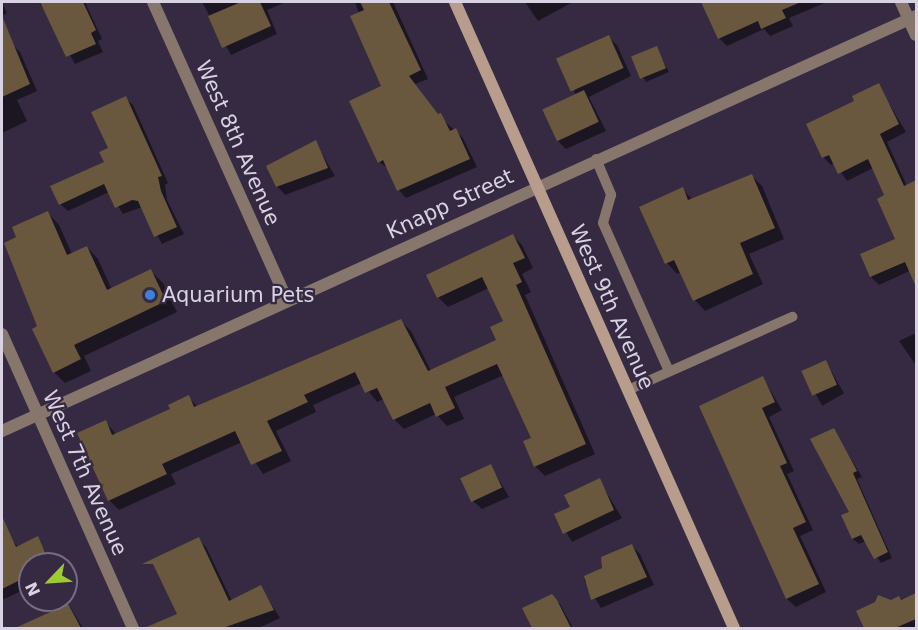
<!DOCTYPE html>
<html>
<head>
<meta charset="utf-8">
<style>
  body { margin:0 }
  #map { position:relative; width:918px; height:630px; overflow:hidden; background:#352a42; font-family:"DejaVu Sans",sans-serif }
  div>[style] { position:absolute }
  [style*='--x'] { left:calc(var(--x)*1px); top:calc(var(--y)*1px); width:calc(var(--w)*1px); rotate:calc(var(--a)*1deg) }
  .shadow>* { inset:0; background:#0007; transform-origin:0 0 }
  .building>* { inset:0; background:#69583e; transform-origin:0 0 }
  .service>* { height:10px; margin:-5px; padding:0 5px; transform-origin:5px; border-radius:5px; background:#87766b }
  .minor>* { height:12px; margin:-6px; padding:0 6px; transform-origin:6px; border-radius:6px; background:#87766b }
  .tertiary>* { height:12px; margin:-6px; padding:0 6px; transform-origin:6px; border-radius:6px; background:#87766b }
  .secondary>* { height:12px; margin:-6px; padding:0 6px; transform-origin:6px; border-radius:6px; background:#b89d8c }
  .dots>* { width:16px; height:16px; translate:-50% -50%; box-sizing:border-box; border:3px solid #352a42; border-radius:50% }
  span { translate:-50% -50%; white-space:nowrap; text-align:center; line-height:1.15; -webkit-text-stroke:4.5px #352a42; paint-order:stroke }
  .street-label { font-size:21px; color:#d9d2e2 }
  .poi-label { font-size:21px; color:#d9d2e2 }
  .left { translate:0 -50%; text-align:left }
  .frame { position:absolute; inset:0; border:3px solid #d9d2e2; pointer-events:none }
  .north { position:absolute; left:18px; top:552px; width:60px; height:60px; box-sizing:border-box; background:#352a42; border:2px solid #776d82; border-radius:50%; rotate:245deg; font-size:16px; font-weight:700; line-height:24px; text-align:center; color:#d9d2e2 }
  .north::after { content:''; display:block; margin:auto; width:21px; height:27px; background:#9dca30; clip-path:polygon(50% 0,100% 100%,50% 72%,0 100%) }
</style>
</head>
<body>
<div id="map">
  <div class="shadow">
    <div style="clip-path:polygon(2px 2px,7px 13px,2px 16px)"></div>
    <div style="clip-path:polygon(39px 2px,85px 2px,102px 39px,98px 41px,103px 52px,75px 64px)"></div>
    <div style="clip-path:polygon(202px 2px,286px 2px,267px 10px,277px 34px,231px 55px)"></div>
    <div style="clip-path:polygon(355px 2px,393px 2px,428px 79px,415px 84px,439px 116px,463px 138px,477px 167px,406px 198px,399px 190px,389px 169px,379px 162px,383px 86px)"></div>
    <div style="clip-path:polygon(525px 2px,573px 2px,538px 21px)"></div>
    <div style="clip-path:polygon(702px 2px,827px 2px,789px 18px,793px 26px,770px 36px,764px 29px,727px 46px,719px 38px)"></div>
    <div style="clip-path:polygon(608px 37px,617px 45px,631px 76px,589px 97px,606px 131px,566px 149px,558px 141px,577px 95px,574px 92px)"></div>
    <div style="clip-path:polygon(13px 45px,20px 52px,37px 91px,17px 100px,27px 121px,2px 133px,2px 50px)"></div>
    <div style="clip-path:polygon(656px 48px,669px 72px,646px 82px,633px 58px)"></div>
    <div style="clip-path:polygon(878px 85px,906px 132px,887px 142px,907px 186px,916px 182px,916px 268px,879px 285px,871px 277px,897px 240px,886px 196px,873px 168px,847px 181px,835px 163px,831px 165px,823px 157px,856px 102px)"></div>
    <div style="clip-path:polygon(125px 98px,133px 105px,168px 183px,165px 185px,167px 200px,184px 234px,162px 244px,142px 207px,123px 214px,109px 192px,68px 211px,60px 204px,106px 163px)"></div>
    <div style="clip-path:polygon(315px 142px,335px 176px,285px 195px,277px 186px)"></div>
    <div style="clip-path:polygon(752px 176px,762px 186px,784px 239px,749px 254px,763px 284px,705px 311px,695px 300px,681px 272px,677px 274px,667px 263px,682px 189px,693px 200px)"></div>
    <div style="clip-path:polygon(48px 213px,59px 225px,72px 254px,87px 247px,98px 259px,112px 290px,151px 271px,163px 283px,177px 312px,84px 356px,91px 371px,65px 383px,54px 372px,39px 327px,18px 238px)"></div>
    <div style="clip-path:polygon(512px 235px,522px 245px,533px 268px,522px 274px,531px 292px,525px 295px,595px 454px,545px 476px,535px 466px,533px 438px,504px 375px,454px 397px,464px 419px,447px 426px,436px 414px,404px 429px,394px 419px,384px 399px,377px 402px,362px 383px,313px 405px,316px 412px,276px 431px,291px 461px,263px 474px,242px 442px,171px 474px,176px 484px,119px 510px,109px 500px,105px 422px,117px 435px,172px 410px,188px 397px,198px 407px,401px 321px,411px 331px,431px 371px,498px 341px,505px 322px,489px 288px,448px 307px,438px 297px)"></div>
    <div style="clip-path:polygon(916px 333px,916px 363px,915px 364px,899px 341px)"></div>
    <div style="left:826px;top:362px;width:36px;height:25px;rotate:60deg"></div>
    <div style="clip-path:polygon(763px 378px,782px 410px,769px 417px,794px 471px,787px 474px,813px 530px,800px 536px,826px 592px,796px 607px,787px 599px,701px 406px)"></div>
    <div style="clip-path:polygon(833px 430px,862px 477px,857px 479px,892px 558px,881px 563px,866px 541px,859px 544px,853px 539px,843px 516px,851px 513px)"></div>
    <div style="clip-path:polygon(491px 466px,509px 497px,482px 509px,473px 501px)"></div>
    <div style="clip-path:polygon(599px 480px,622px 518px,572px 542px,556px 515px,572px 507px)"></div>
    <div style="clip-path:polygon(37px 538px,53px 564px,30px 564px,30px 587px,2px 600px,2px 545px,12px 540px,18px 547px)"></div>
    <div style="clip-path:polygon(198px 539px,206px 547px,232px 601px,261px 587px,280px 618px,259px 628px,177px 628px,172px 617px,179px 614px)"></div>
    <div style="clip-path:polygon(632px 546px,640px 554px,654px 585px,601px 608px,584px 580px)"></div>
    <div style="clip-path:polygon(916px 595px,916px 628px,866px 628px,858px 611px)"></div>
    <div style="clip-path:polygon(551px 596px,560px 604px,573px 628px,534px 628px,524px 609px)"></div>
    <div style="clip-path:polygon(70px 607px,83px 628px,21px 628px)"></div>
  </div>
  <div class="building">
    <div style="clip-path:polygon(40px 2px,83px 2px,96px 30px,91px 33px,96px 44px,66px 57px)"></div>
    <div style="clip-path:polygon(241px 2px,260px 2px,271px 26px,222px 48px,208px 16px)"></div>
    <div style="clip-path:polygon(360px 2px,389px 2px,421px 70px,409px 76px,438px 114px,441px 113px,450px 131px,456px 128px,470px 159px,397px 191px,383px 160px,378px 163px,349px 101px,381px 86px,350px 16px,364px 10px)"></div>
    <div style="clip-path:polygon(701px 2px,801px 2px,782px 10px,786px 18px,761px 29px,758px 21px,718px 39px)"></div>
    <div style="clip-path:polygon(2px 16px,30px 84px,2px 97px)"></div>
    <div style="left:609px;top:35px;width:36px;height:58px;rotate:66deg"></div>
    <div style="left:657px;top:46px;width:24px;height:28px;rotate:68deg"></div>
    <div style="clip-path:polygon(879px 83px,899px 124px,880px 134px,904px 186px,916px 180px,916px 287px,905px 262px,870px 277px,860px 254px,895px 239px,877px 199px,884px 195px,868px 159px,838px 174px,829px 155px,822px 158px,806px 124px,854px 101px,852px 96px)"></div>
    <div style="left:584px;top:90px;width:35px;height:46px;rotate:65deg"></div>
    <div style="clip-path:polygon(126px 96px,162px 176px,158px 177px,161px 191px,177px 227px,154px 237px,138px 201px,132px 200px,115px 208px,104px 184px,59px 205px,50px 186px,104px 162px,99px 152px,108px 148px,91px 112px)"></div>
    <div style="clip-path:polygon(316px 140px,328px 168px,276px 187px,266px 166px)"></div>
    <div style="clip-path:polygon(752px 174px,775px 228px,740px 243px,753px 274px,693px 301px,674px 260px,665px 264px,639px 207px,683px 187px,688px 200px)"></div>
    <div style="clip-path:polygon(48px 211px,67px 255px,87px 246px,107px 290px,151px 269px,166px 301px,74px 345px,81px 359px,53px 373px,32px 329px,37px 326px,4px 243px,16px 237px,12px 227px)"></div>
    <div style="clip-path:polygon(513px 234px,525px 258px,513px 263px,522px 282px,516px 285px,586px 444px,534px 467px,523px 441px,531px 438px,497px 364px,445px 387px,455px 408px,436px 417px,430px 403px,393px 420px,377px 388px,365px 393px,355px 372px,304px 395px,308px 402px,267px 421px,282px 451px,251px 465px,235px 431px,162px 464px,167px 474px,108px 501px,77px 433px,106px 420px,112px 435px,170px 409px,168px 405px,189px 395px,194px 407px,401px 319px,428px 371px,496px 340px,490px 327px,503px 321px,482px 277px,437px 298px,426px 275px)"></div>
    <div style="left:826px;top:360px;width:27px;height:27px;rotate:66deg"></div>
    <div style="clip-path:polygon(763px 376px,775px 402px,762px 408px,787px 463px,780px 466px,806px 522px,793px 528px,819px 584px,786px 599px,699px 406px)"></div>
    <div style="clip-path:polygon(834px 428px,857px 471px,853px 473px,888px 552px,874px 559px,861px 535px,852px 539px,841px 515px,849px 512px,810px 439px)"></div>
    <div style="left:491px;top:464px;width:26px;height:34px;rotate:65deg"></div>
    <div style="clip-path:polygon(600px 478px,614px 510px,563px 534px,554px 514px,570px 507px,564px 495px)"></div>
    <div style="clip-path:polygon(2px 516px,16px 547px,38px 536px,50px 564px,30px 564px,30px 575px,2px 589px)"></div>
    <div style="clip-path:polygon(199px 537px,229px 601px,261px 585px,274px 610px,223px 628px,144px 628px,177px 614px,153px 564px,142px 564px)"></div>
    <div style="clip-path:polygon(632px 544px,647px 577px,591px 600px,584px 576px,602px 568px,601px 557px)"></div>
    <div style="clip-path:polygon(916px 593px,916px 619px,895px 628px,864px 628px,856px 611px,875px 602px,878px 595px,891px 600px,899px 596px,901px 600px)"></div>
    <div style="clip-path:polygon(552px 594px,557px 600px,571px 628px,532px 628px,522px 608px)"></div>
    <div style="clip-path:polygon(68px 604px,81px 628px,15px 628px)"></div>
  </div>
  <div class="service">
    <div style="--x:596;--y:159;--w:39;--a:67"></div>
    <div style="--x:611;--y:195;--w:29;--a:106"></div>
    <div style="--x:603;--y:223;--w:162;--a:66"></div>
    <div style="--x:628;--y:390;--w:180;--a:-24"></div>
  </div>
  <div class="minor">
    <div style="--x:153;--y:2;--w:327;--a:65.8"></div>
    <div style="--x:901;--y:2;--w:36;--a:66"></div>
    <div style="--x:2;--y:334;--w:322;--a:66"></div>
  </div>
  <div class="tertiary">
    <div style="--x:2;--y:431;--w:1004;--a:-24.42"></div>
  </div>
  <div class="secondary">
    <div style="--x:455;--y:2;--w:685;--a:65.98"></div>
  </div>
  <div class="dots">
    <div style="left:150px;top:295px;background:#3f7fe0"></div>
  </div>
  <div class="street-label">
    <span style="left:238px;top:143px;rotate:66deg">West 8th Avenue</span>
    <span style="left:450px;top:204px;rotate:-25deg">Knapp Street</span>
    <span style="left:612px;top:307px;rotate:66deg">West 9th Avenue</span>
    <span style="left:85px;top:473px;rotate:66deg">West 7th Avenue</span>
  </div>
  <div class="poi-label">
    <span class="left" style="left:162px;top:295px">Aquarium Pets</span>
  </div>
  <div class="frame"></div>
  <div class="north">N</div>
</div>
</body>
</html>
